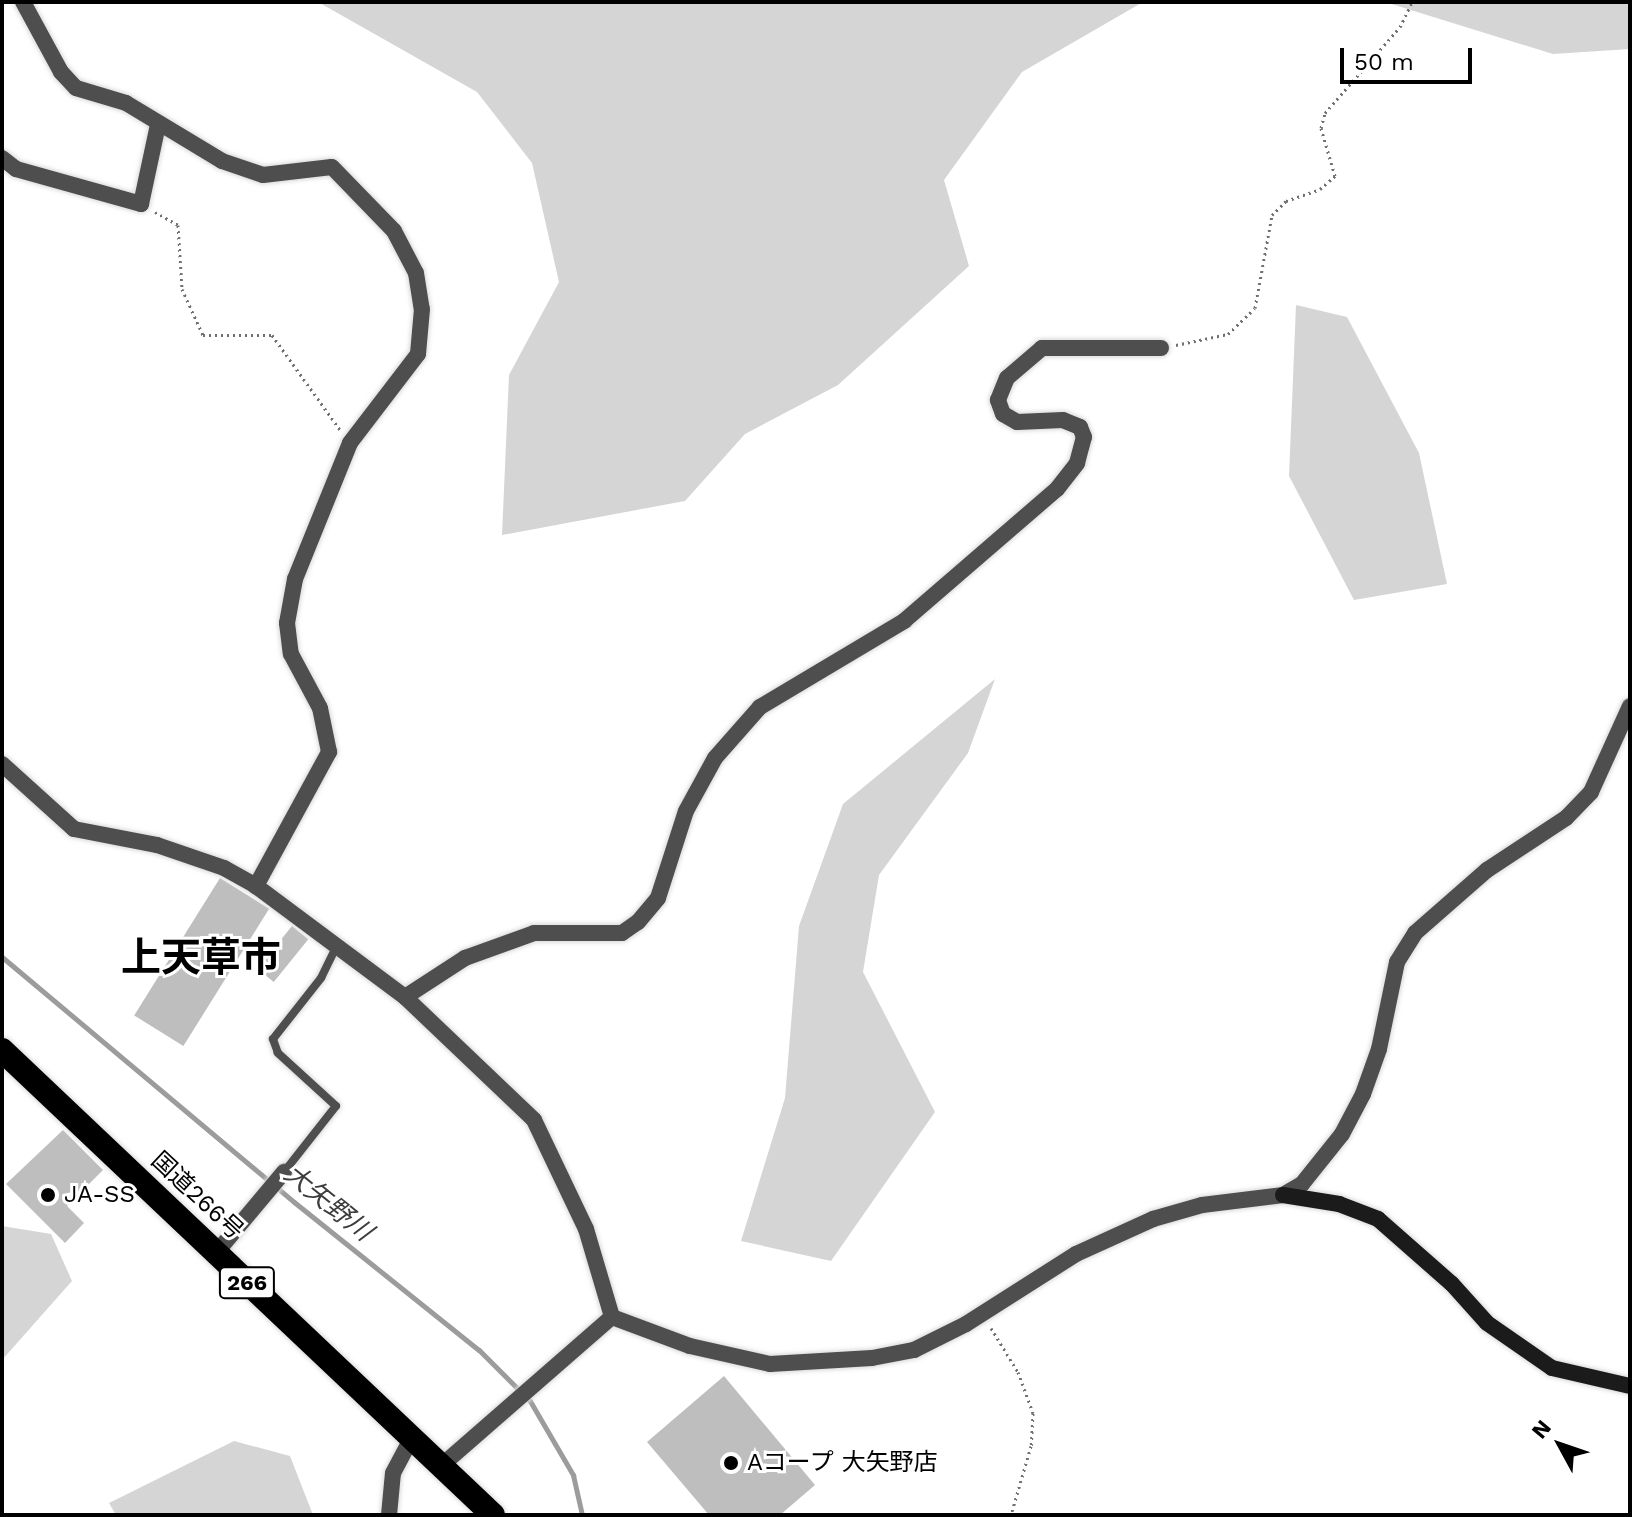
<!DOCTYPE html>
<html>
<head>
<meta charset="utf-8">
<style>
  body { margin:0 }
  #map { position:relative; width:1632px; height:1517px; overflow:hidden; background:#fff; font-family:"Work Sans","Noto Sans JP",sans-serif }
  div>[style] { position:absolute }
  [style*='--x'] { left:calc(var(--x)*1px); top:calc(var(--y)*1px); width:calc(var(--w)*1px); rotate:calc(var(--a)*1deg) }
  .green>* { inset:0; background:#d5d5d5 }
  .stream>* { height:5px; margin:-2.5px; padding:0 2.5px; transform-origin:2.5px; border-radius:2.5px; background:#9c9c9c }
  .building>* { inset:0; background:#bebebe; transform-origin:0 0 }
  .path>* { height:3px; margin-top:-1.5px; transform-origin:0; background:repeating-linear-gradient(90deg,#707070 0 2px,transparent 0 6px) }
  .roads { filter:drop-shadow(0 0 2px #dbdbdb) drop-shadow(0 0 2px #dbdbdb) }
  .lane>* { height:8px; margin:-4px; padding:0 4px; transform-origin:4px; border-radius:4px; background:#4e4e4e }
  .street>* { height:16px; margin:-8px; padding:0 8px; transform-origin:8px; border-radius:8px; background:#4e4e4e }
  .secondary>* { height:16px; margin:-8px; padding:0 8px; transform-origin:8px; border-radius:8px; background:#1b1b1b }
  .highway>* { height:24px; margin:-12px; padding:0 12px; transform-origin:12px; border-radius:12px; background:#000 }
  .dots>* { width:22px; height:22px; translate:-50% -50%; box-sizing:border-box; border:4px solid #fff; border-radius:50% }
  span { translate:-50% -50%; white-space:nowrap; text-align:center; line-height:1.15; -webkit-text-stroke:6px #fff; paint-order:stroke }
  .shield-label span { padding:2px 6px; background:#fff; border:2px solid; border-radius:6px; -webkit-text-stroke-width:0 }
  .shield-label { font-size:22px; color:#000; font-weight:700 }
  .poi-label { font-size:24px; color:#000 }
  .left { translate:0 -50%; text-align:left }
  .street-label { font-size:24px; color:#000 }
  .water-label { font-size:26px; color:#3d3d3d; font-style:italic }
  .town-label { font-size:40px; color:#000; font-weight:700 }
  .frame { position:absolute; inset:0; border:4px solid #000; pointer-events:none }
  .north { position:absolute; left:1520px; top:1405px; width:80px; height:80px; -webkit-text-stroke:6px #fff; paint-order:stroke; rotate:310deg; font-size:22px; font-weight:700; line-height:32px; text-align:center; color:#000 }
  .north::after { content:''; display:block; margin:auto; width:28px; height:36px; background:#000; clip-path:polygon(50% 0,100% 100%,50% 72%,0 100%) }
  .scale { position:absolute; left:1340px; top:48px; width:132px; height:36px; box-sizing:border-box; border:4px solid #000; border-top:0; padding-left:10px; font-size:24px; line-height:28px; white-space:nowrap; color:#000; -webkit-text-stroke:6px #fff; paint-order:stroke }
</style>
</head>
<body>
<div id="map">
  <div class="green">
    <div style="clip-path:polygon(318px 2px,1143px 2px,1022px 72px,944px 180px,969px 266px,838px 385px,745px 434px,685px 501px,502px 535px,509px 375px,559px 282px,532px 163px,477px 92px)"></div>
    <div style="clip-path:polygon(1385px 2px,1630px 2px,1630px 49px,1553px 54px)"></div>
    <div style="clip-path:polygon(1296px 305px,1347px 317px,1419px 453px,1447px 584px,1354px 600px,1289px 476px)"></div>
    <div style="clip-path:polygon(995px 679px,968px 753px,879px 875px,863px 972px,935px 1112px,831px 1261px,741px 1241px,785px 1098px,799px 926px,843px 804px)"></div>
    <div style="clip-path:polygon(2px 1226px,51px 1234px,72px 1281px,2px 1360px)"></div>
    <div style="clip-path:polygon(234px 1441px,290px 1456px,313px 1515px,116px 1515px,109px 1503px)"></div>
  </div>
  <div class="stream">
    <div style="--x:2;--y:957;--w:381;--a:40"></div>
    <div style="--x:294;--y:1202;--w:237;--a:38.7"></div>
    <div style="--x:479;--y:1350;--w:72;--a:45"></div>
    <div style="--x:530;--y:1401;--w:86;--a:59.8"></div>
    <div style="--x:573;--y:1475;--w:41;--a:77.3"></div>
  </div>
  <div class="building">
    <div style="left:220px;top:878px;width:58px;height:162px;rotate:32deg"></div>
    <div style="left:292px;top:926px;width:21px;height:55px;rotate:39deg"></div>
    <div style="clip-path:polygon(63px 1130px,103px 1170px,67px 1206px,84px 1223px,65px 1243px,6px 1184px)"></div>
    <div style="clip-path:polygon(724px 1376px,815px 1485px,780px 1515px,709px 1515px,647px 1442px)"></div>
  </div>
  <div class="path">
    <div style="--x:155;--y:212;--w:26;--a:29"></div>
    <div style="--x:178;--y:225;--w:64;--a:86.4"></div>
    <div style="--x:182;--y:289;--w:51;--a:65.5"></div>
    <div style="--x:203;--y:335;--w:69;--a:0"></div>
    <div style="--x:272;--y:335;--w:118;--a:54.3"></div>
    <div style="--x:1176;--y:345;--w:53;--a:-11.9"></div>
    <div style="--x:1228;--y:334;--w:37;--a:-44"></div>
    <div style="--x:1255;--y:308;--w:95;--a:-79.6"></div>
    <div style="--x:1272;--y:215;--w:20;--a:-45"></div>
    <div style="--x:1286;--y:201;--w:36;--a:-19"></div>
    <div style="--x:1320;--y:189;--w:20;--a:-41"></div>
    <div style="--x:1335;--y:176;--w:50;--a:-106.3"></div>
    <div style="--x:1321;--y:128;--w:16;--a:-75"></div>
    <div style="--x:1325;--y:113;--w:114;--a:-48.9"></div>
    <div style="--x:1400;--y:27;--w:28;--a:-64"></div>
    <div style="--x:991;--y:1328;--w:52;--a:58.5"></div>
    <div style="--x:1018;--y:1372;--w:44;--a:69.9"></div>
    <div style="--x:1033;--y:1413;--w:33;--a:93"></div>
    <div style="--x:1031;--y:1446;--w:72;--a:106.2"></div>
  </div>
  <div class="roads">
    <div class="lane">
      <div style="--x:284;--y:1172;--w:84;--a:-51.8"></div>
      <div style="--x:336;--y:1106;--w:79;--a:-137.6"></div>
      <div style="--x:278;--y:1053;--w:15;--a:-110"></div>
      <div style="--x:273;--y:1039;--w:78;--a:-51.8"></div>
      <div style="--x:321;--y:978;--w:34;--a:-64"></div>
    </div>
    <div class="street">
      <div style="--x:23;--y:2;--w:80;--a:61.5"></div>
      <div style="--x:61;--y:72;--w:22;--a:47"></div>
      <div style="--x:76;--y:88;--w:52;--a:16.7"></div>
      <div style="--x:126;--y:103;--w:112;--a:31.1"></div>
      <div style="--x:222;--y:161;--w:43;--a:18.9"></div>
      <div style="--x:263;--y:175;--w:69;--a:-6.6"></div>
      <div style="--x:332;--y:167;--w:89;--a:45.9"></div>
      <div style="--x:394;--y:231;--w:47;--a:62.4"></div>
      <div style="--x:416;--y:273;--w:36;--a:81"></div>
      <div style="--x:422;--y:309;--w:45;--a:95.1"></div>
      <div style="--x:418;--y:354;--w:112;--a:127.4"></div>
      <div style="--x:350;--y:443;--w:147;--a:112"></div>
      <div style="--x:295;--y:579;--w:45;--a:100.3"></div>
      <div style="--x:287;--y:623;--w:31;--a:83"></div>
      <div style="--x:291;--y:654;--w:61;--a:61.8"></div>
      <div style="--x:320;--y:708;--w:45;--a:78.4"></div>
      <div style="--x:329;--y:752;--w:153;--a:118.6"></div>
      <div style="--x:2;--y:158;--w:18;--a:38"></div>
      <div style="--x:16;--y:169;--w:130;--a:15.6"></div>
      <div style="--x:141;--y:204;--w:81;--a:-77.9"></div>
      <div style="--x:2;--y:764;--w:97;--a:42.1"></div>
      <div style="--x:74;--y:829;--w:85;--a:10.9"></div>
      <div style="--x:157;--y:845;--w:71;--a:18.9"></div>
      <div style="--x:224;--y:868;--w:37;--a:29"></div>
      <div style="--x:256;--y:886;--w:186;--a:36.7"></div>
      <div style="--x:405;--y:997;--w:178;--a:43.6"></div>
      <div style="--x:534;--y:1120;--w:121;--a:64.5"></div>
      <div style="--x:586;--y:1229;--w:92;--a:73.5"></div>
      <div style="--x:405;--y:997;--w:72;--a:-33"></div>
      <div style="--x:465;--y:958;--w:73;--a:-19.9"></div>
      <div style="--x:534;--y:933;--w:88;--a:0"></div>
      <div style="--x:622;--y:933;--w:19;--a:-35"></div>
      <div style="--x:638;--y:922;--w:31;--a:-50"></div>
      <div style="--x:658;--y:898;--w:91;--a:-72.2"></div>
      <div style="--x:686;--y:811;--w:60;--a:-61.3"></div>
      <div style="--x:715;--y:758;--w:68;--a:-48.6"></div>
      <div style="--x:760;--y:707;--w:168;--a:-30.8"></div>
      <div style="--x:904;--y:621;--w:202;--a:-40.8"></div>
      <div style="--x:1057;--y:489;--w:33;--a:-52"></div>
      <div style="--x:1077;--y:463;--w:27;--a:-75"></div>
      <div style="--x:1084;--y:437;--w:11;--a:-112"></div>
      <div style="--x:1080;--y:427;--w:18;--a:-158"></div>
      <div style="--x:1063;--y:420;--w:46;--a:177.5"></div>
      <div style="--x:1017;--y:422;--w:16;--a:-150"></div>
      <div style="--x:1003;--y:414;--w:15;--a:-110"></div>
      <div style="--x:998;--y:400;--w:24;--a:-68"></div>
      <div style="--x:1007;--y:378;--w:46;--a:-40.6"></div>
      <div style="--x:1042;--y:348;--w:119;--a:0"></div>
      <div style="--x:216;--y:1253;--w:106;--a:-50"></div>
      <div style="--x:612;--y:1317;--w:83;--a:20.4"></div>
      <div style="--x:690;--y:1346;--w:82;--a:12.7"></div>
      <div style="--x:770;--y:1364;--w:102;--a:-3.4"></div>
      <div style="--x:872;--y:1358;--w:43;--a:-10.8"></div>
      <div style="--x:914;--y:1350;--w:58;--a:-26.6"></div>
      <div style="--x:966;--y:1324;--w:130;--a:-32.5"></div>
      <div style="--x:1076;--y:1254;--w:85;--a:-24.4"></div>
      <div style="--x:1153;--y:1219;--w:51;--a:-15.9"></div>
      <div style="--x:1202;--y:1205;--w:82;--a:-7"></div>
      <div style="--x:1283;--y:1195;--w:22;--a:-30"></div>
      <div style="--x:1302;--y:1184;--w:64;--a:-51.3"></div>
      <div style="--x:1342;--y:1134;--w:45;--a:-62.3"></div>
      <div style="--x:1363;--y:1094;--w:48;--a:-70.4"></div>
      <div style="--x:1379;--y:1049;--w:89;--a:-78.3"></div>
      <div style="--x:1397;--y:962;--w:34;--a:-58"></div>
      <div style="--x:1415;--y:933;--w:96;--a:-41.2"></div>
      <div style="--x:1487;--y:870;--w:95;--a:-33.4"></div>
      <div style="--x:1566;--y:818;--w:36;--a:-46"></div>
      <div style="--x:1591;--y:792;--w:94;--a:-65.6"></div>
      <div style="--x:441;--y:1466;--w:227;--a:-41.1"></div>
      <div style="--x:389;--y:1515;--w:42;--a:-84.6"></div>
      <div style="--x:393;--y:1473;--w:40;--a:-62"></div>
    </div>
    <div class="secondary">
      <div style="--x:1283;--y:1195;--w:57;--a:9.1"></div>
      <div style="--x:1339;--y:1204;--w:42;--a:21"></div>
      <div style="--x:1378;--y:1219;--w:98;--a:41.3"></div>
      <div style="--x:1452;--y:1284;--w:52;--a:48.1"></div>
      <div style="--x:1487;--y:1323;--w:79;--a:34.7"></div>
      <div style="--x:1552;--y:1368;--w:80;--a:13"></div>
    </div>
    <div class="highway">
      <div style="--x:2;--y:1050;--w:676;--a:43.44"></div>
    </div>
  </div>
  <div class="dots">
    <div style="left:48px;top:1195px;background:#000"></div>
    <div style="left:731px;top:1463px;background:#000"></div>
  </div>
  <div class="shield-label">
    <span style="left:247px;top:1283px">266</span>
  </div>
  <div class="poi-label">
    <span class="left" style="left:64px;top:1195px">JA-SS</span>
    <span class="left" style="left:747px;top:1463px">Aコープ 大矢野店</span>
  </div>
  <div class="street-label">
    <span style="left:197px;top:1196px;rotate:43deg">国道266号</span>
  </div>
  <div class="water-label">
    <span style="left:328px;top:1203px;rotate:39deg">大矢野川</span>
  </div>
  <div class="town-label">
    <span style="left:201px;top:958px">上天草市</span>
  </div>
  <div class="frame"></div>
  <div class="north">N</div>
  <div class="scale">50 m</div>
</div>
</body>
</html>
